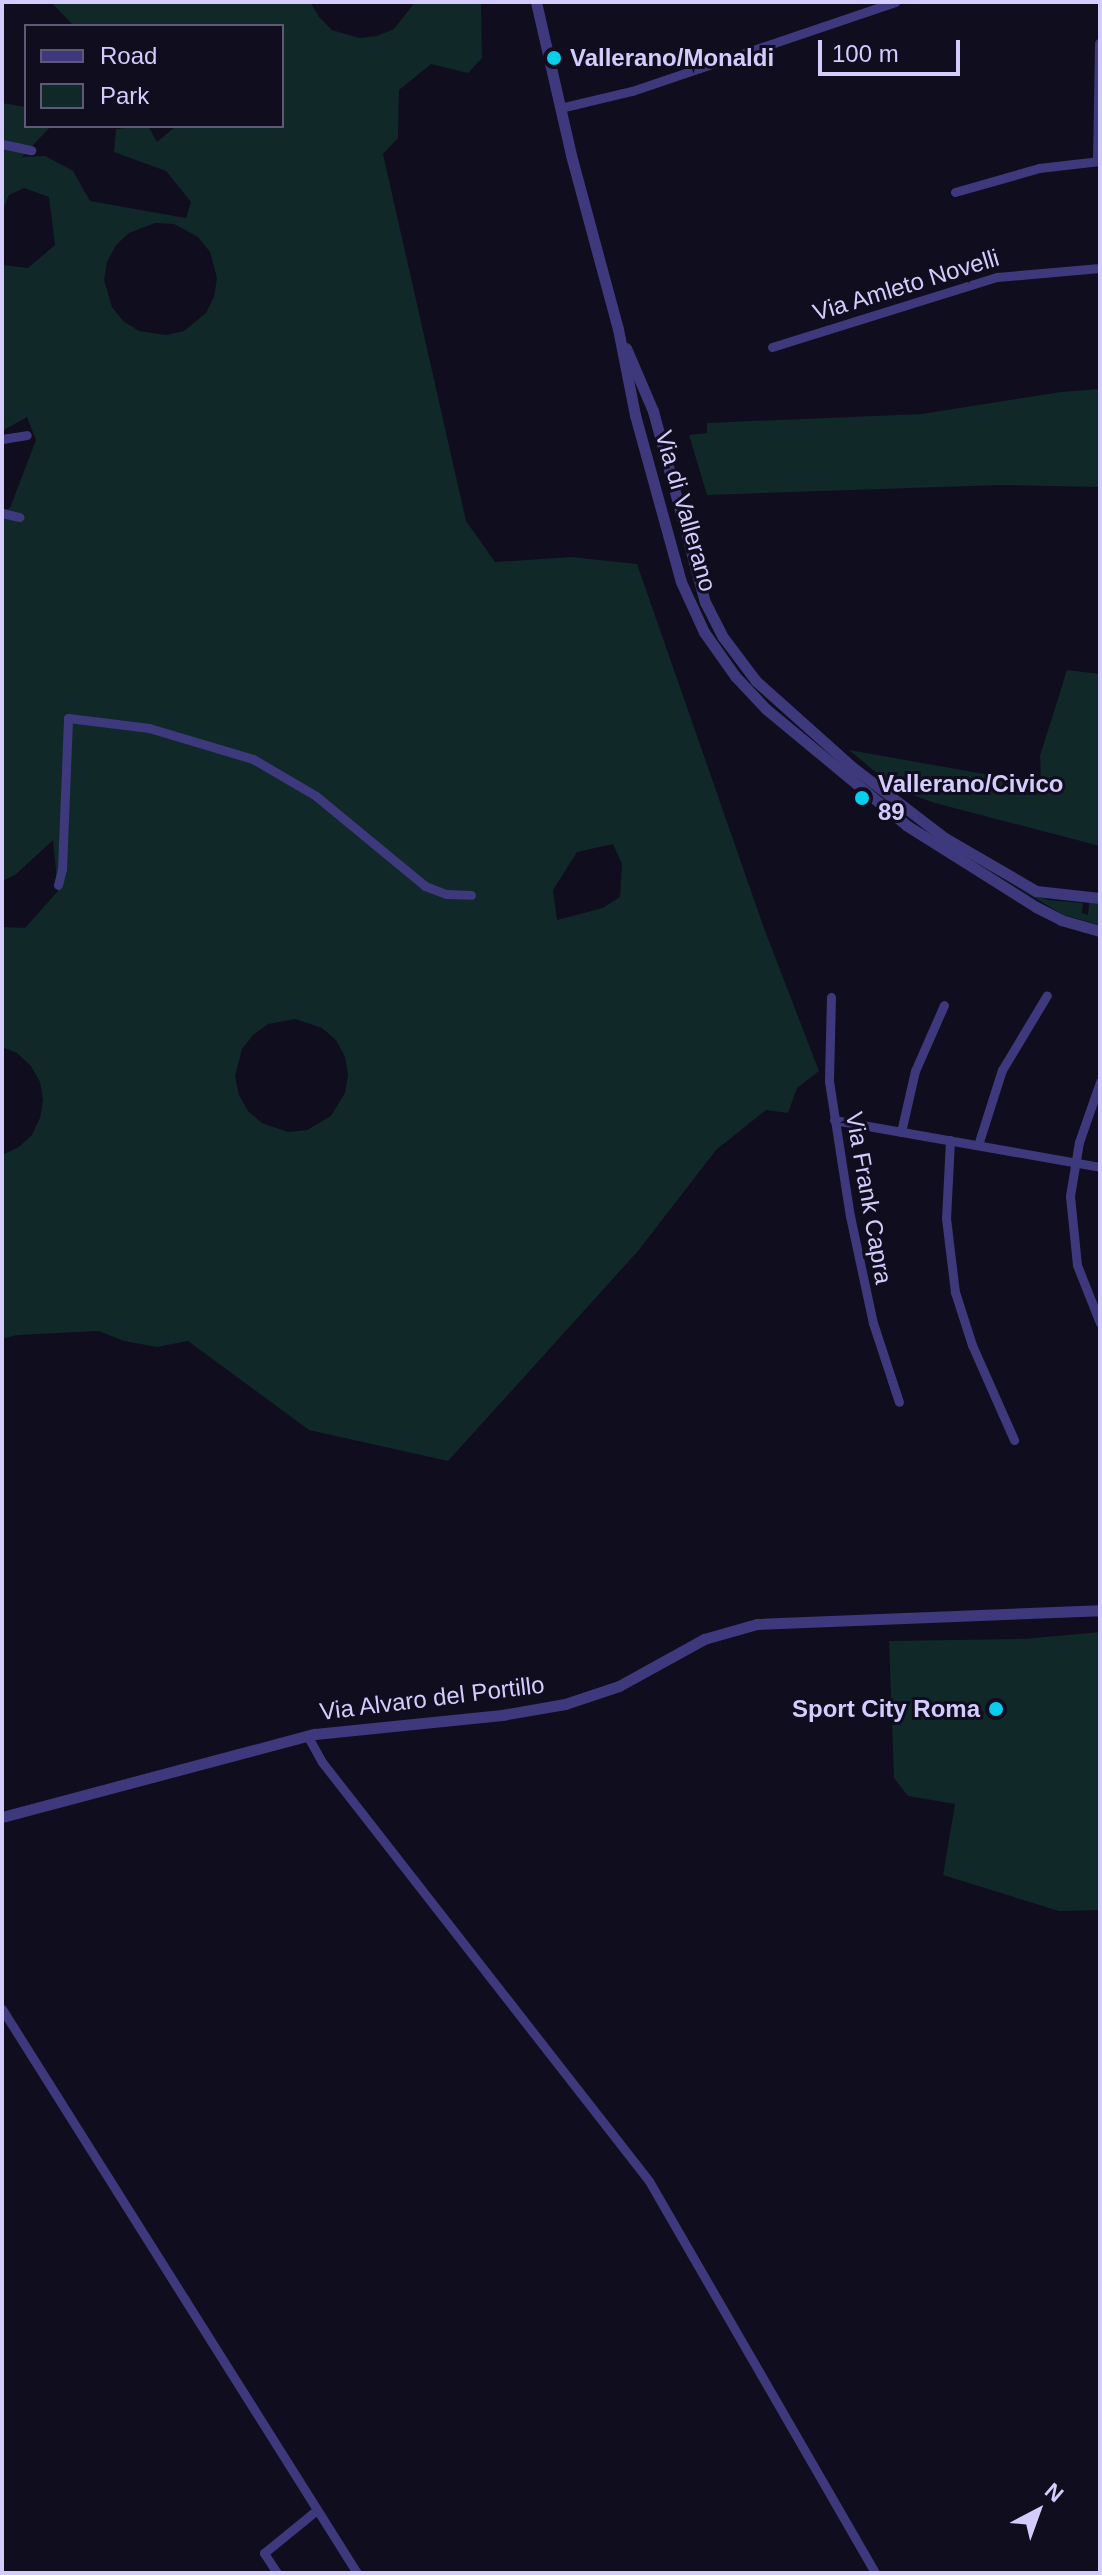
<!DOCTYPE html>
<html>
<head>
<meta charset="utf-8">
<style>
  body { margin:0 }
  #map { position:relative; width:1102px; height:2575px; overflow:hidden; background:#100d1e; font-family:Helvetica,sans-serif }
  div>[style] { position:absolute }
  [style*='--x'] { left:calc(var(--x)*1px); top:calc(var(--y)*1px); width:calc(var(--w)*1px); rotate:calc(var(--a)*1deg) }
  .green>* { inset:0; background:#102828 }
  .minor>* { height:9px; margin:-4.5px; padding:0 4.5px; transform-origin:4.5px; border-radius:4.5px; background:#3e397c }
  .tertiary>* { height:11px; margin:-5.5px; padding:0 5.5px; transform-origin:5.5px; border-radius:5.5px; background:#3e397c }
  .dots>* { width:22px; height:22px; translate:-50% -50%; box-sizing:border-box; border:4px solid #100d1e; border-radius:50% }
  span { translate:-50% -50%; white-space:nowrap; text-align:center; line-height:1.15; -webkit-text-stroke:6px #100d1e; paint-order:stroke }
  .poi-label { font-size:24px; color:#d3ccfd; font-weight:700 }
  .left { translate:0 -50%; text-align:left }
  .right { translate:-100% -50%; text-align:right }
  .street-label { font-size:24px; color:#d3ccfd }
  .frame { position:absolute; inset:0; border:4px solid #d3ccfd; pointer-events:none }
  .legend { position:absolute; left:24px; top:24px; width:260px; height:104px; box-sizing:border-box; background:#100d1e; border:2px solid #5e5977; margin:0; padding:10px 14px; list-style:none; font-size:24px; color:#d3ccfd }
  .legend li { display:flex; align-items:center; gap:16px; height:40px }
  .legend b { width:40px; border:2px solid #5e5977 }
  .north { position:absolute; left:998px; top:2471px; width:80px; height:80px; -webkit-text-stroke:6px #100d1e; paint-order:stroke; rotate:41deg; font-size:22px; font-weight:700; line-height:32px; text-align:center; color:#d3ccfd }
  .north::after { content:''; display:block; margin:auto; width:28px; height:36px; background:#d3ccfd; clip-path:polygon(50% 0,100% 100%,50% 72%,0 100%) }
  .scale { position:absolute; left:818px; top:40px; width:142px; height:36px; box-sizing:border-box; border:4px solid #d3ccfd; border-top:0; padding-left:10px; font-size:24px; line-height:28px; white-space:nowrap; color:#d3ccfd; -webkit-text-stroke:6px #100d1e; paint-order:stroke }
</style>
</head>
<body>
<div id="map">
  <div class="green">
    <div style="clip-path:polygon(evenodd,51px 2px,310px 2px,319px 17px,332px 30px,359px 38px,377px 36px,394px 29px,415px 2px,481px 2px,482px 58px,468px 73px,431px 64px,399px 90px,398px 138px,383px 154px,466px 521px,495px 562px,571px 557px,637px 564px,765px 931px,819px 1071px,797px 1088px,788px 1113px,766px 1110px,716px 1150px,638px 1251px,448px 1461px,309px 1430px,188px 1341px,157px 1347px,124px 1341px,99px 1331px,17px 1335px,2px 1339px,2px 1155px,19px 1147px,32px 1135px,40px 1118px,43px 1100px,40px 1082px,31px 1066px,17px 1053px,2px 1047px,2px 927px,25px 928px,58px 891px,53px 840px,15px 875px,2px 881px,2px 510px,10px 508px,36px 440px,27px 417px,2px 431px,2px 265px,28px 268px,55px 245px,49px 197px,24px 188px,9px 195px,2px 211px,2px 103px,26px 107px,26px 126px,51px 126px,22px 157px,45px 156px,73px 171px,90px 201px,186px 218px,191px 202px,166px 171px,114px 152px,116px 129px,148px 126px,157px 142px,176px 126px,282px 126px,282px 26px,74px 26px,51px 2px,155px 223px,174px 224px,198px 237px,210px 252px,217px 278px,214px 297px,206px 313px,184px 331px,166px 335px,139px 331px,123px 321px,112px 307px,104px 280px,107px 262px,116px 245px,129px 233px,155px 223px,51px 2px,613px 844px,622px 864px,620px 897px,603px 908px,557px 920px,553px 890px,577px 852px,613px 844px,51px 2px,295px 1019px,322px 1028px,336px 1040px,345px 1057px,348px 1075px,345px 1093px,331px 1116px,307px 1130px,288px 1132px,262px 1123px,248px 1111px,239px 1095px,235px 1076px,242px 1049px,253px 1035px,268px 1024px,295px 1019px)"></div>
    <div style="clip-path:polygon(1100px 389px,1100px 487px,1000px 485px,707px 495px,689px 435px,707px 433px,707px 423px,922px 414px,1061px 392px)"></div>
    <div style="clip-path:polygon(1067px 670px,1100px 674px,1100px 846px,935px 803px,896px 789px,849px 750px,1041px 784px,1040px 756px)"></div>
    <div style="clip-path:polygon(1021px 890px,1048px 900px,1083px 903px,1082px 913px,1088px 915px,1089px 903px,1100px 903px,1100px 925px,1064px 915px)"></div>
    <div style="clip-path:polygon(1100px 1632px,1100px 1910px,1059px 1911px,943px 1875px,955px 1804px,908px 1796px,894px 1778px,889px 1641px,1024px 1639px)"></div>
  </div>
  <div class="minor">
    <div style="--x:560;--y:108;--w:74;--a:-13.3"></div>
    <div style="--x:632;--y:91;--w:278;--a:-18.7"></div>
    <div style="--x:2;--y:144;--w:30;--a:12"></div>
    <div style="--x:1097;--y:161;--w:118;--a:-89"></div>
    <div style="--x:955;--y:192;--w:87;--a:-15.9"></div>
    <div style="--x:1039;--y:168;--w:61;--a:-6.5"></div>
    <div style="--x:772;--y:347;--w:236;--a:-17.3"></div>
    <div style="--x:997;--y:277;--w:103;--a:-5"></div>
    <div style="--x:2;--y:439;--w:25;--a:-9"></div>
    <div style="--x:2;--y:513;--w:18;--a:13"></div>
    <div style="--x:58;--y:885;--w:16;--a:-76"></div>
    <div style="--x:62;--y:869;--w:151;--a:-87.7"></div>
    <div style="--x:68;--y:718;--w:82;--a:7"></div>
    <div style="--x:149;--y:728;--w:109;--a:16.6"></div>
    <div style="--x:253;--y:759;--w:73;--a:30.4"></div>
    <div style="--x:316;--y:796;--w:141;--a:39.5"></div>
    <div style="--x:425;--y:886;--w:22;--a:21"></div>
    <div style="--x:446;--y:894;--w:25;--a:2"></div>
    <div style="--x:831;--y:997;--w:84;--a:91.4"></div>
    <div style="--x:829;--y:1081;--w:137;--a:81.2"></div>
    <div style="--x:850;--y:1216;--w:109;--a:77.9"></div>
    <div style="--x:873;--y:1323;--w:83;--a:71.8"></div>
    <div style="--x:1100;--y:1082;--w:64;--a:109.3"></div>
    <div style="--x:1079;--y:1142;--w:55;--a:99.5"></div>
    <div style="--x:1070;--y:1196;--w:69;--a:84.2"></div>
    <div style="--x:1077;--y:1265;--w:62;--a:68.4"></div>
    <div style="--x:834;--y:1120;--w:270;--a:10"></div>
    <div style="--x:901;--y:1132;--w:63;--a:-77.1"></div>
    <div style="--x:915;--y:1071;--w:72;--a:-66.3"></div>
    <div style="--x:950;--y:1140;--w:78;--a:92.9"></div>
    <div style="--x:946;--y:1218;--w:75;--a:83.1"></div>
    <div style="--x:955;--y:1292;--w:56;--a:72.2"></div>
    <div style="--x:972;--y:1345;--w:104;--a:66.1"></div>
    <div style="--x:978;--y:1145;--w:79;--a:-72.3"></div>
    <div style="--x:1002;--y:1070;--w:87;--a:-59"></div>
    <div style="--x:307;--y:1735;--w:31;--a:61"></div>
    <div style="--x:322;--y:1762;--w:531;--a:52.03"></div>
    <div style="--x:649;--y:2181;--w:452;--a:60"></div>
    <div style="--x:2;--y:2009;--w:666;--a:57.81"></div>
    <div style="--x:277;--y:2573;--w:24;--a:-123"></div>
    <div style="--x:264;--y:2553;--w:68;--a:-39.1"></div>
  </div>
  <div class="tertiary">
    <div style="--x:536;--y:2;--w:157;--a:77.1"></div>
    <div style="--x:571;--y:155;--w:180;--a:74.9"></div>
    <div style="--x:618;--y:329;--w:88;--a:78.8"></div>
    <div style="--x:635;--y:415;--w:173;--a:74.6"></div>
    <div style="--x:681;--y:582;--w:55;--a:65.3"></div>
    <div style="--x:704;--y:632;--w:54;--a:54.8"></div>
    <div style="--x:735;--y:676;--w:45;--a:46.8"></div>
    <div style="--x:766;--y:709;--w:182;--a:39.6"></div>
    <div style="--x:906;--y:825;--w:154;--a:32.2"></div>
    <div style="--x:1036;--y:907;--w:28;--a:27"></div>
    <div style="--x:1061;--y:920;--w:41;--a:15.8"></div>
    <div style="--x:626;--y:348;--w:69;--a:66.8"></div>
    <div style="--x:653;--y:411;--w:198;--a:74.8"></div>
    <div style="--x:705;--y:602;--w:39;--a:63"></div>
    <div style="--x:723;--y:637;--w:55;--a:53.1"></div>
    <div style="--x:756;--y:681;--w:127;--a:41.8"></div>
    <div style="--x:851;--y:766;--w:118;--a:37.5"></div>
    <div style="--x:945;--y:838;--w:105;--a:30.2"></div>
    <div style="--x:1036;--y:891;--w:64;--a:6.2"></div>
    <div style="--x:2;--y:1817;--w:324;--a:-14.9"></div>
    <div style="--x:315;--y:1734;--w:188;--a:-5.8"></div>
    <div style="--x:502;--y:1715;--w:64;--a:-9.9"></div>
    <div style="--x:565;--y:1704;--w:57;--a:-18.4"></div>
    <div style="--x:619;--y:1686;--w:97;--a:-28.9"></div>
    <div style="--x:704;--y:1639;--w:55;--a:-15.8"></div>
    <div style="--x:757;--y:1624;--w:343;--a:-2.3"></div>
  </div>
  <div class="dots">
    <div style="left:554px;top:58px;background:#08ceed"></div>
    <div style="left:862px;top:798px;background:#08ceed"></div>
    <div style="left:996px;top:1709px;background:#08ceed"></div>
  </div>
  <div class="poi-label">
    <span class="left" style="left:570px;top:58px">Vallerano/Monaldi</span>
    <span class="left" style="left:878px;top:798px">Vallerano/Civico<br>89</span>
    <span class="right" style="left:980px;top:1709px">Sport City Roma</span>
  </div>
  <div class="street-label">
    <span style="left:906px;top:285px;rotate:-17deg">Via Amleto Novelli</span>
    <span style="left:686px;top:511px;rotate:74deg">Via di Vallerano</span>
    <span style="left:869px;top:1198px;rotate:80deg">Via Frank Capra</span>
    <span style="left:432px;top:1698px;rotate:-7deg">Via Alvaro del Portillo</span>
  </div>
  <div class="frame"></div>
  <ul class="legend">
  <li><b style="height:10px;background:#3e397c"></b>Road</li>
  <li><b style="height:22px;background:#102828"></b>Park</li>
  </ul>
  <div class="north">N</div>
  <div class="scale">100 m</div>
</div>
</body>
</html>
